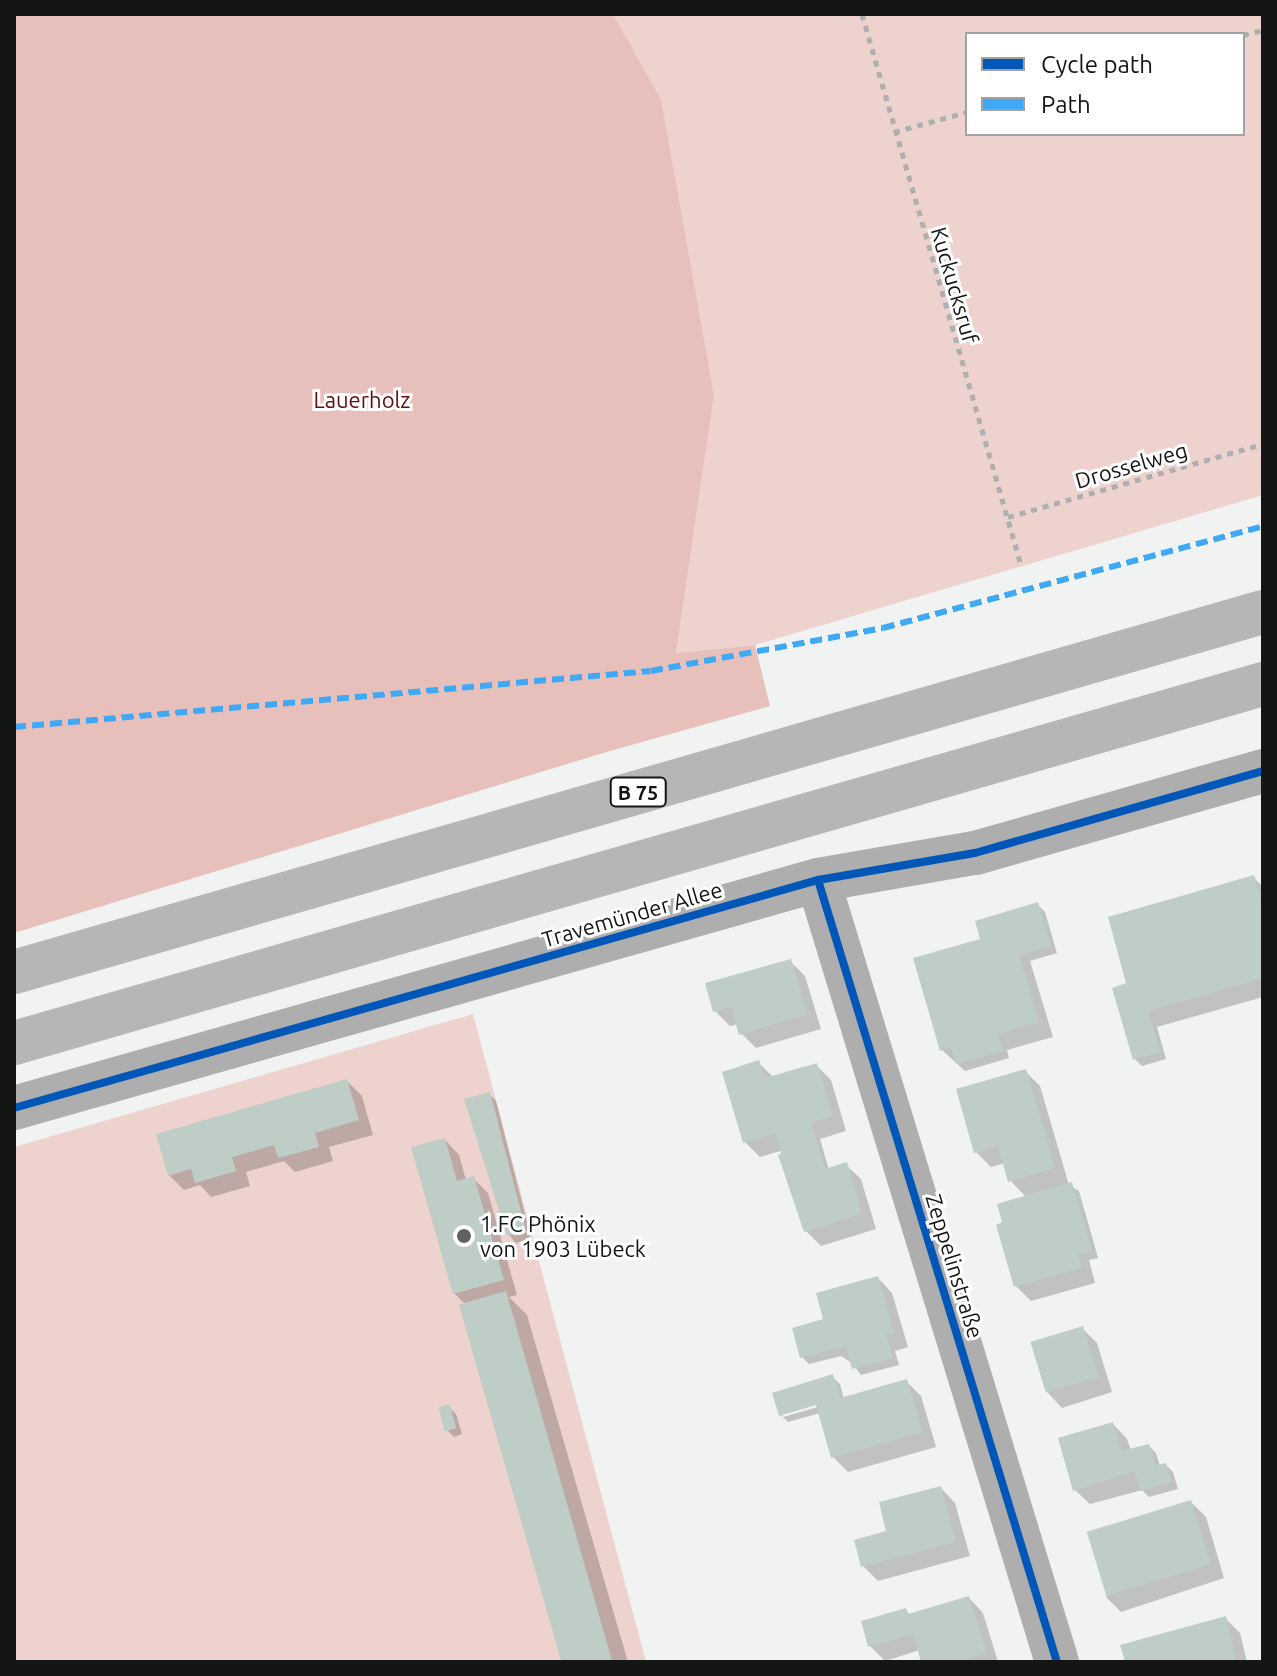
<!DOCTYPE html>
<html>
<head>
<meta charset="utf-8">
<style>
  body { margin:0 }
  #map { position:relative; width:1277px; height:1676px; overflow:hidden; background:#f0f3f1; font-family:Ubuntu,sans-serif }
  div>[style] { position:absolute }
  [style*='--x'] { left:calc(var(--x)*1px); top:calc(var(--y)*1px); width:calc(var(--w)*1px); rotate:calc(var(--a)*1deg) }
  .green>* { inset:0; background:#edd2ce }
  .forest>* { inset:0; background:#e7c0bb }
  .shadow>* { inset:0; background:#0003 }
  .building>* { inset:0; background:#becec7; transform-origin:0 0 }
  .path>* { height:5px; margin-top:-2.5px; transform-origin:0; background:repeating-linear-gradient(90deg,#aeafae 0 6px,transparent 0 12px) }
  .street>* { height:44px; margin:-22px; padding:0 22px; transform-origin:22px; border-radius:22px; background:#aeaeae }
  .highway>* { height:44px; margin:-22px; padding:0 22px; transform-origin:22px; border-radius:22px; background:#b4b7b6 }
  .quiet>* { height:6px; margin-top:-3px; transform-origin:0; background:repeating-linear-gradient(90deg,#3fa9f5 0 12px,transparent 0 18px) }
  .cycleway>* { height:8px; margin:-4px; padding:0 4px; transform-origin:4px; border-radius:4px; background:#0057b8 }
  .dots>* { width:22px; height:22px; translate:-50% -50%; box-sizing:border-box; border:4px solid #fff; border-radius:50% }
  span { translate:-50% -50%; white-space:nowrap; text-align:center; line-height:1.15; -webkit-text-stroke:6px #fff; paint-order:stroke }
  .shield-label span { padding:2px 6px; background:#fff; border:2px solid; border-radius:6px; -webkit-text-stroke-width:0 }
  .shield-label { font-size:20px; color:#141615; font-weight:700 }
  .street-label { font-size:22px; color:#141615 }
  .park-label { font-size:22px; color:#630c0e }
  .poi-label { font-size:22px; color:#141615 }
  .left { translate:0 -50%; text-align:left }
  .frame { position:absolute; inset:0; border:16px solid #141615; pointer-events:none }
  .legend { position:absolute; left:965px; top:32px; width:280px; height:104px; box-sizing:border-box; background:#fff; border:2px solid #a1a2a1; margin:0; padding:10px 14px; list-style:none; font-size:24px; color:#141615 }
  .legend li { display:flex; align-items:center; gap:16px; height:40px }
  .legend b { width:40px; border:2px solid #a1a2a1 }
</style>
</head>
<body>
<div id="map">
  <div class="green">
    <div style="clip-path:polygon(evenodd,613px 14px,1263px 14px,1263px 495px,755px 645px,676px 653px,714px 396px,613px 14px,967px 34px,1243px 34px,1243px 134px,967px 134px,967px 34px)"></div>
    <div style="clip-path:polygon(473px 1014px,646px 1662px,14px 1662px,14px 1147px)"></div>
  </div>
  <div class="forest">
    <div style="clip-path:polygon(14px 14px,613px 14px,661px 100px,714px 396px,676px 653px,755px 645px,770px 706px,603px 753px,14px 933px)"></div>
  </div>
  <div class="shadow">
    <div style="clip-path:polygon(1254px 878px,1263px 887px,1263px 997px,1157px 1027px,1166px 1059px,1142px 1066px,1135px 1059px,1126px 986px)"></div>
    <div style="clip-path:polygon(1038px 905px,1045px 912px,1057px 953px,1030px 961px,1053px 1037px,1007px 1050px,1009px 1058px,965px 1071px,942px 1050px,983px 940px)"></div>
    <div style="clip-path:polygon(790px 961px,805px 976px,821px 1029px,756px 1048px,741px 1033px,738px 1024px,730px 1026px,715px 1011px)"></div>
    <div style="clip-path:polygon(759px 1063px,774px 1078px,816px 1065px,831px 1080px,846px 1131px,820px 1139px,829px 1170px,846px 1165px,861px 1179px,876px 1229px,821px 1246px,806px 1231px,783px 1150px,760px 1157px,745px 1142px)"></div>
    <div style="clip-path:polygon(1025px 1071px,1040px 1086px,1069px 1185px,1079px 1191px,1098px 1258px,1089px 1260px,1095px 1283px,1031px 1301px,1016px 1286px,1026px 1197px,1010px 1180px,1005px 1163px,991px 1167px,976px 1152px)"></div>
    <div style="clip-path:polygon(347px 1081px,362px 1096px,373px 1135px,329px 1147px,333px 1161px,295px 1172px,284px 1161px,246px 1172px,250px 1186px,211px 1197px,200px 1185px,184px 1190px,169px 1175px)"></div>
    <div style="clip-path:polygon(489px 1094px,496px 1101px,531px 1238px,516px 1243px,509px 1235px)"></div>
    <div style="clip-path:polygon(445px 1140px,459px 1155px,466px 1180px,473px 1178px,488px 1193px,517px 1295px,509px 1297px,527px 1315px,628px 1662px,565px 1662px,466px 1305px,454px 1293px)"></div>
    <div style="clip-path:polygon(878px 1278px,892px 1293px,908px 1347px,895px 1351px,899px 1365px,861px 1375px,852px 1363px,841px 1356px,809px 1364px,802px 1357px,823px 1321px)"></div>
    <div style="clip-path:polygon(1082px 1328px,1097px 1343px,1112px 1392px,1062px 1408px,1048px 1393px)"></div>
    <div style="clip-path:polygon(evenodd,833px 1377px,840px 1384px,844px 1399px,906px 1381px,921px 1396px,936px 1447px,848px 1472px,833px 1457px,820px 1413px,788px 1422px,781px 1415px,775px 1394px,833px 1377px,818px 1403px,818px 1407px,783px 1417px,782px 1413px,818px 1403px)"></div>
    <div style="clip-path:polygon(449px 1407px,456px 1414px,462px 1434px,454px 1437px,447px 1430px)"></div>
    <div style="clip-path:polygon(1113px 1424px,1127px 1439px,1131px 1451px,1149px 1446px,1156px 1453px,1160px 1466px,1166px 1465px,1173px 1472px,1178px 1489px,1149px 1497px,1142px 1490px,1090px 1504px,1075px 1490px)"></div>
    <div style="clip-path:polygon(941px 1488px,955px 1503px,970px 1556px,878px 1581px,863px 1566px,889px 1533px)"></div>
    <div style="clip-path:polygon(1191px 1502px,1206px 1517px,1224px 1578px,1121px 1612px,1106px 1597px)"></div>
    <div style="clip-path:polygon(969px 1598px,983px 1613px,998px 1662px,923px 1662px,920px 1650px,885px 1661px,870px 1646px,905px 1610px,910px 1615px)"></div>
    <div style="clip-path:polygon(1225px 1618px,1240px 1633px,1247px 1662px,1127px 1662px)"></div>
  </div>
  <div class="building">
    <div style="clip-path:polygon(1254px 875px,1263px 905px,1263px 978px,1148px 1011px,1160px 1052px,1133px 1060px,1112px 988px,1126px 983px,1108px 917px)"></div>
    <div style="clip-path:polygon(1038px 902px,1051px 946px,1019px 955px,1039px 1022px,998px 1034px,1003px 1051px,956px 1064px,951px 1047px,940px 1051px,913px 958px,980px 939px,975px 921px)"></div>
    <div style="clip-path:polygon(791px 959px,807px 1014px,739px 1035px,731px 1007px,713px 1012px,705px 983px)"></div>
    <div style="clip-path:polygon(759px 1060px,765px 1078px,817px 1063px,833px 1116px,811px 1122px,817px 1142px,825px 1169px,847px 1162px,862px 1214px,804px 1232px,778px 1155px,781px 1153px,775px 1133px,743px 1143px,722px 1072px)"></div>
    <div style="clip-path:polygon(1026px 1069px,1055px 1168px,1008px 1182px,998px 1146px,974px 1153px,956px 1089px)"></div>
    <div style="clip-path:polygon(347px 1079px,359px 1120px,315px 1133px,319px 1147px,278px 1158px,274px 1145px,232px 1157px,236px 1171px,195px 1183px,191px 1169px,168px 1176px,156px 1134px)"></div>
    <div style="clip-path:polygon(490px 1092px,526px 1231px,507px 1236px,464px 1099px)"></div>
    <div style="clip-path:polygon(445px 1138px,457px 1181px,474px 1176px,504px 1280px,453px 1294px,411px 1147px)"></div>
    <div style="clip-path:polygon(1072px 1182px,1092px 1251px,1078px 1255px,1082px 1268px,1014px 1287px,996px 1225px,1002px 1222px,997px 1204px)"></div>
    <div style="clip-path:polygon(878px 1276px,894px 1333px,886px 1335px,893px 1358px,852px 1369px,846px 1346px,800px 1358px,792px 1328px,823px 1319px,816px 1293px)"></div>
    <div style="left:506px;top:1291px;width:386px;height:49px;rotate:74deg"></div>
    <div style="left:1083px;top:1326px;width:53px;height:55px;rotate:73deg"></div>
    <div style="clip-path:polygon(833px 1374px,840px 1398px,907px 1379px,922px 1432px,831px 1458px,816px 1405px,779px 1416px,772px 1393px)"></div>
    <div style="left:450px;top:1404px;width:25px;height:12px;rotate:76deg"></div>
    <div style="clip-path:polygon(1113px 1422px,1121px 1451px,1149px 1444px,1156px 1465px,1166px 1463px,1172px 1482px,1140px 1491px,1135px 1471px,1073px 1491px,1058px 1438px)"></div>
    <div style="clip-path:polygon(941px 1486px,956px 1542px,861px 1567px,854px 1540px,886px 1531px,879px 1502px)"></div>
    <div style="left:1191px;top:1500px;width:67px;height:109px;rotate:73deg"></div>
    <div style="clip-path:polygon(969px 1596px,986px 1653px,956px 1662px,921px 1662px,913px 1634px,868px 1647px,861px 1621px,906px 1608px,908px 1614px)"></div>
    <div style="clip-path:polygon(1226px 1616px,1236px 1662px,1125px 1662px,1120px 1645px)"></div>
  </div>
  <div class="path">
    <div style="--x:862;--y:14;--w:573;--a:73.9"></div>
    <div style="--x:1243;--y:35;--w:21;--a:-14"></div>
    <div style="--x:894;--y:132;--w:76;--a:-15.3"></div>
    <div style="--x:1008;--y:517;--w:265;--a:-16"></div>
  </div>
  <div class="street">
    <div style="--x:818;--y:880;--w:818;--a:73.01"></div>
    <div style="--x:14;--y:1108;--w:836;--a:-15.83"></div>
    <div style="--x:818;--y:880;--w:159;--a:-9.8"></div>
    <div style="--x:975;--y:853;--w:299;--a:-15.9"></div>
  </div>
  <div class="highway">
    <div style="--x:14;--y:972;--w:1300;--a:-16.08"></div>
    <div style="--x:14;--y:1043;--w:1300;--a:-16.04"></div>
  </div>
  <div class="quiet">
    <div style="--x:14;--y:727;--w:639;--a:-5.02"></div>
    <div style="--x:651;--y:671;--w:236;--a:-10.5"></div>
    <div style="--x:883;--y:628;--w:393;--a:-15"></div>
  </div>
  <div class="cycleway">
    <div style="--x:818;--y:880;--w:818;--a:73.01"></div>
    <div style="--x:14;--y:1108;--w:836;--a:-15.83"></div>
    <div style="--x:818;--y:880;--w:159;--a:-9.8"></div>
    <div style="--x:975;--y:853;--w:299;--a:-15.9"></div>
  </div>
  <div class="dots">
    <div style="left:464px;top:1236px;background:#616362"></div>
  </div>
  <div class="shield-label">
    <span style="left:638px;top:792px">B 75</span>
  </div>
  <div class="street-label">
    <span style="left:955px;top:285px;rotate:74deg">Kuckucksruf</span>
    <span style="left:1131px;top:465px;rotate:-16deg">Drosselweg</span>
    <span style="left:632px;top:914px;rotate:-16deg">Travemünder Allee</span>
    <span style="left:955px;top:1266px;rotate:73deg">Zeppelinstraße</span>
  </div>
  <div class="park-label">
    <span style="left:362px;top:400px">Lauerholz</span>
  </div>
  <div class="poi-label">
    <span class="left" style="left:480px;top:1236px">1.FC Phönix<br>von 1903 Lübeck</span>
  </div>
  <div class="frame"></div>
  <ul class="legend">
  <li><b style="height:10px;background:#0057b8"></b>Cycle path</li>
  <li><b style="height:10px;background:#3fa9f5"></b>Path</li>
  </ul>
</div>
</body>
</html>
